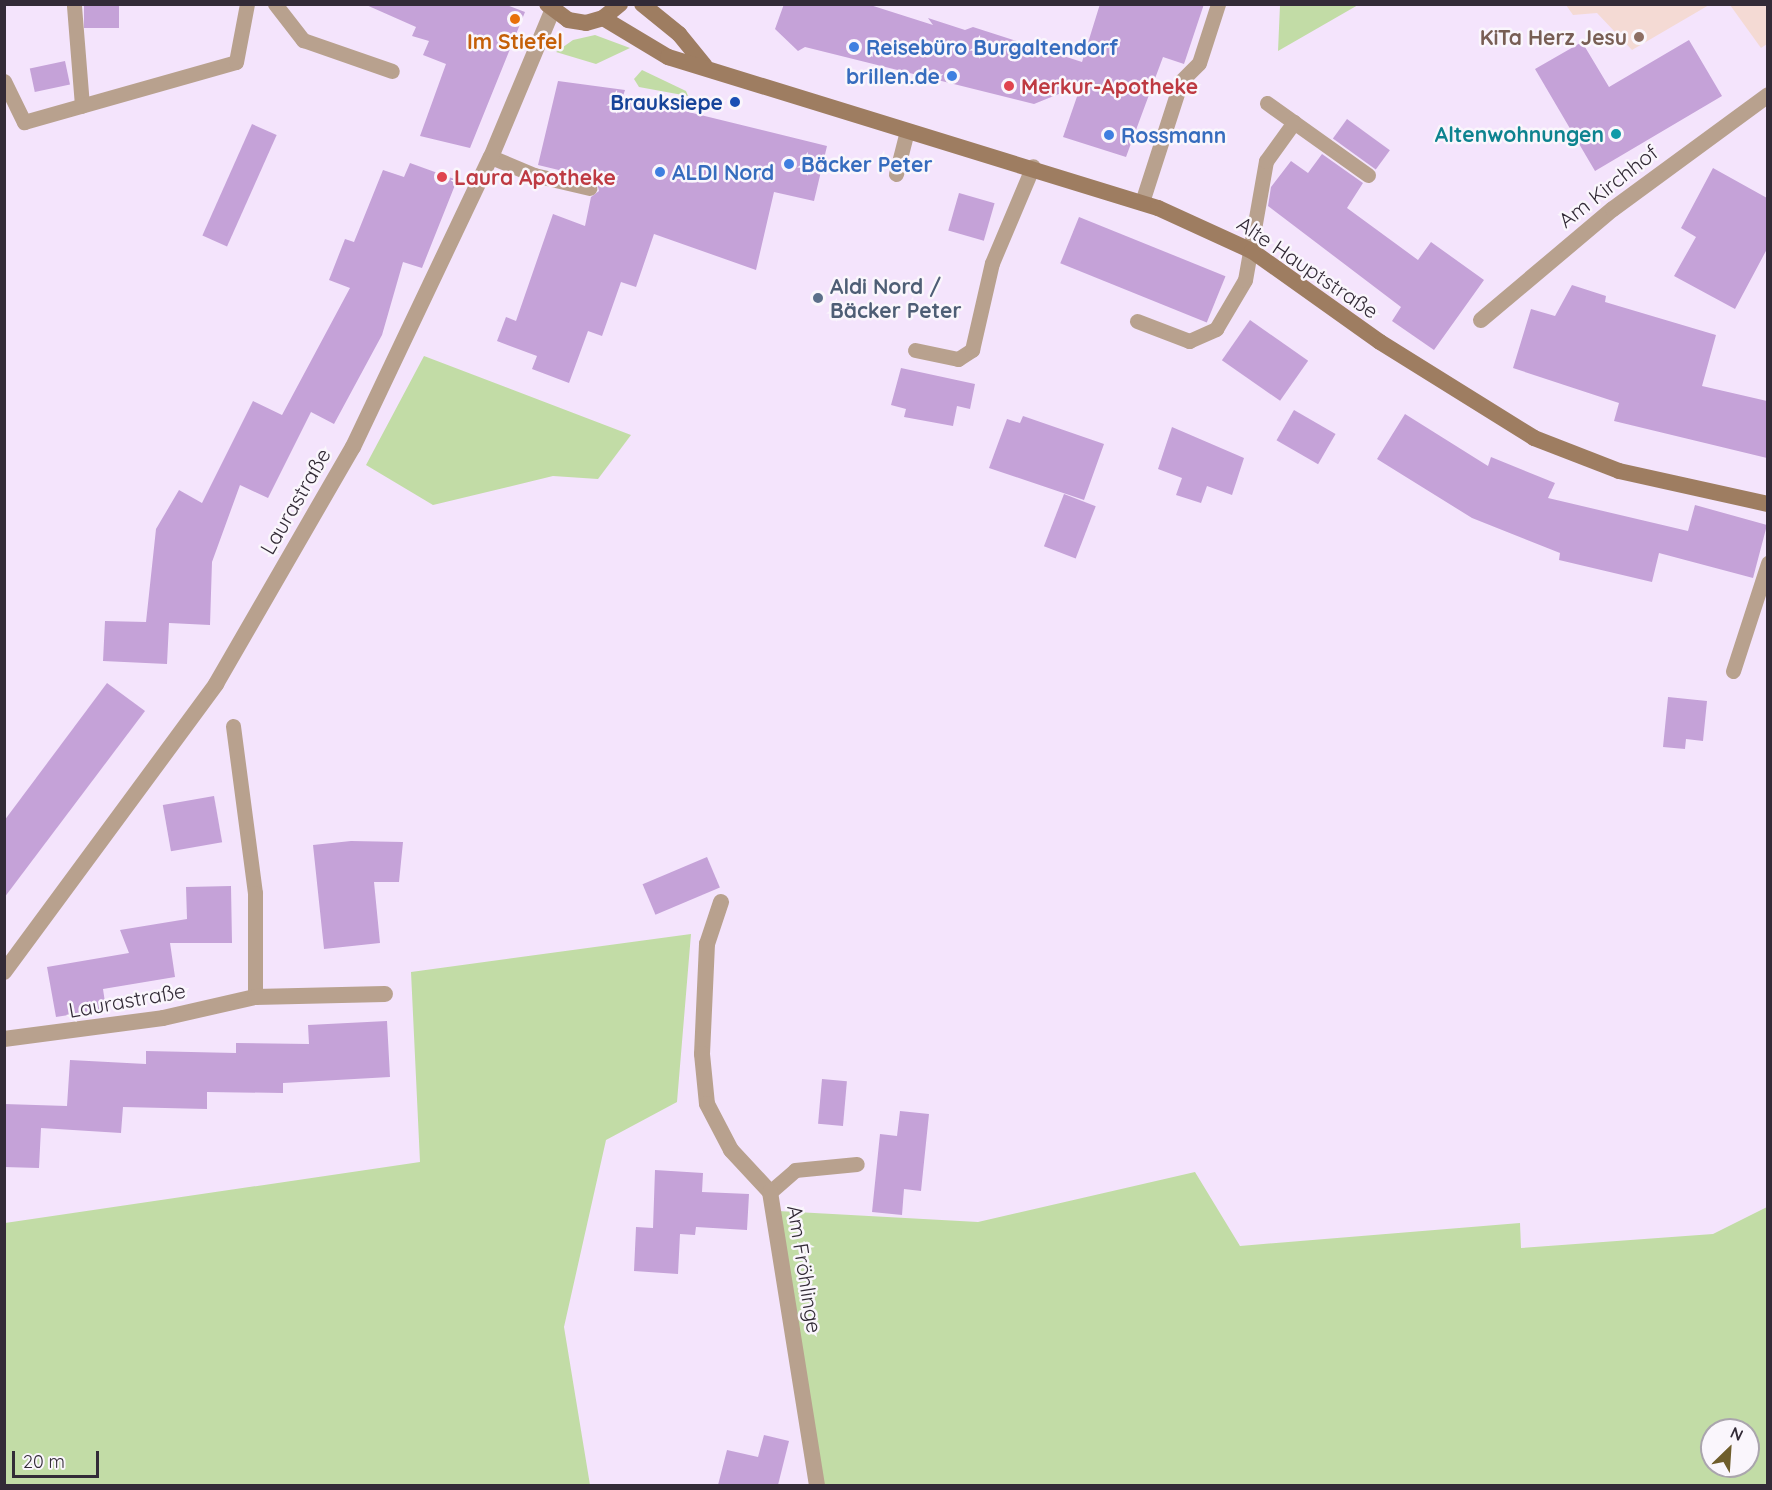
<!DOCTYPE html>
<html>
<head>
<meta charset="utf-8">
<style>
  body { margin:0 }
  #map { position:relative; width:1772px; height:1490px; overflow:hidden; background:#f4e4fc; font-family:Quicksand,sans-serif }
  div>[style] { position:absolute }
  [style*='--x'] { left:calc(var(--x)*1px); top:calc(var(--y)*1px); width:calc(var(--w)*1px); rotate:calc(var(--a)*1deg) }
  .education>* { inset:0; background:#f4dad4 }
  .green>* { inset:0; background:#c2dca6 }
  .building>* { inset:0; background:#c5a2d8; transform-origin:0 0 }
  .service>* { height:15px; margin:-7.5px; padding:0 7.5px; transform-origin:7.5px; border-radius:7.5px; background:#b8a18e }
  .minor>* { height:16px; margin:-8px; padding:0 8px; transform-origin:8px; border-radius:8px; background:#b8a18e }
  .secondary>* { height:16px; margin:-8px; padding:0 8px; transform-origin:8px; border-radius:8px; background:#9e7d61 }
  .dots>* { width:16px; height:16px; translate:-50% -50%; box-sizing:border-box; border:3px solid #faf6fc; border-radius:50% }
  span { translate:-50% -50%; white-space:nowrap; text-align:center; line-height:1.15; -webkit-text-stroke:5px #faf6fc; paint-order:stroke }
  .education-label { font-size:21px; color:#785e54; font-weight:700 }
  .right { translate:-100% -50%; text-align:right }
  .food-label { font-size:21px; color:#c56008; font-weight:700 }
  .shop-label { font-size:21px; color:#366cbe; font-weight:700 }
  .left { translate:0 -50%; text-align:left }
  .health-label { font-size:21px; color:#be3a42; font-weight:700 }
  .transit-label { font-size:21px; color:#164399; font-weight:700 }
  .culture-label { font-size:21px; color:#0d838f; font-weight:700 }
  .street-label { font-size:21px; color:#332b37 }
  .service-label { font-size:21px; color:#4e5e75; font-weight:700 }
  .frame { position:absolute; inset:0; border:6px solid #332b37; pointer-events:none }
  .north { position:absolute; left:1700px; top:1418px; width:60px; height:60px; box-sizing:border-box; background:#faf6fc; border:2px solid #aaa5ad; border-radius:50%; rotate:25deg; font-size:16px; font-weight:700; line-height:24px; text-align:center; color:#332b37 }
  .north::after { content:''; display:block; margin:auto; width:21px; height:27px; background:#6f5e2c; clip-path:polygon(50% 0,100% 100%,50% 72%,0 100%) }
  .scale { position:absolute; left:12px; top:1451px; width:87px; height:27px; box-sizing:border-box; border:3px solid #332b37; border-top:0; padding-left:8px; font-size:18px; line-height:21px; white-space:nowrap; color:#332b37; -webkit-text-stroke:4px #faf6fc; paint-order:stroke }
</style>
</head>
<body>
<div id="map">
  <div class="education">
    <div style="clip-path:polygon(1566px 5px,1709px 5px,1632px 50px,1597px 13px,1573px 15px)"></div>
    <div style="clip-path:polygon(1730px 5px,1767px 5px,1767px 44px,1761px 48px)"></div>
  </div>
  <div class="green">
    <div style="clip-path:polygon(1280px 5px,1280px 4px,1358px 5px,1278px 51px)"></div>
    <div style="clip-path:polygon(595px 35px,630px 48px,596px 64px,556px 52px,573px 40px)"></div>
    <div style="clip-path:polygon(642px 70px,686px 91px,688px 96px,639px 87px,634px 79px)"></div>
    <div style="clip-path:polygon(424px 356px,631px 435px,598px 479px,553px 476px,433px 505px,366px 465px)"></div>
    <div style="clip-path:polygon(691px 934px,677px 1102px,606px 1140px,564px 1327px,590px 1485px,5px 1485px,5px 1223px,420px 1162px,411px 972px)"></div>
    <div style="clip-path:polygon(evenodd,1195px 1172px,1240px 1246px,1520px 1223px,1521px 1248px,1713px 1234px,1767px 1207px,1767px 1485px,823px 1485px,778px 1211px,978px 1222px,1195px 1172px,1712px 1430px,1748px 1430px,1748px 1466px,1712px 1466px,1712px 1430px)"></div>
  </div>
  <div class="building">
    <div style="left:84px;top:4px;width:35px;height:24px"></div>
    <div style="clip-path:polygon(364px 4px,504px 4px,525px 12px,470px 148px,420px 136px,446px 64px,423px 55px,429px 41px,412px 36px,416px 27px)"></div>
    <div style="clip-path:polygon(784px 4px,867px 4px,933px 25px,928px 18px,965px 30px,973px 27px,1082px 62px,1100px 4px,1204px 4px,1184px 64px,1163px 57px,1126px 157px,1063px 137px,1081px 85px,1034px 104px,805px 47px,798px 51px,775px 29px)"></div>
    <div style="clip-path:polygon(1689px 40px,1722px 96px,1595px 171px,1535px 69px,1582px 42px,1609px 87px)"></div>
    <div style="left:65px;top:61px;width:24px;height:36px;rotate:78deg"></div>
    <div style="clip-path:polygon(558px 81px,625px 90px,623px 96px,827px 146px,814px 201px,774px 192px,756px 270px,654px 234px,636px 287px,621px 282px,602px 336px,588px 331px,569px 383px,532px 369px,537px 356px,497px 341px,506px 317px,516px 321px,553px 214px,585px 226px,591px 197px,599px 191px,596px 179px,538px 165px)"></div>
    <div style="left:1347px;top:119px;width:53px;height:24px;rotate:36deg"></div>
    <div style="left:252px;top:124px;width:27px;height:122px;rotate:24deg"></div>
    <div style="clip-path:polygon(1322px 154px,1363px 183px,1347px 208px,1418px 260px,1431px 242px,1484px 280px,1434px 350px,1392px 321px,1401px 307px,1268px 206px,1271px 187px,1291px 161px,1308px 173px)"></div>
    <div style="clip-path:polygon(410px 163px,457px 180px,422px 268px,403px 262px,382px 335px,334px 424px,311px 412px,268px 498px,240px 485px,212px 562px,210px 625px,169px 623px,167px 664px,103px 661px,105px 621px,146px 622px,156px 529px,179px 490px,202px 503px,253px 401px,282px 415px,350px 288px,329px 280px,345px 239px,354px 242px,383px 170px,404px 177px)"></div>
    <div style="clip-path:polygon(1713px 168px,1767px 198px,1767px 249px,1735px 309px,1674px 276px,1696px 237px,1681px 228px)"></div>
    <div style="left:959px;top:193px;width:37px;height:39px;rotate:16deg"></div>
    <div style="left:1079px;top:217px;width:158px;height:50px;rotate:22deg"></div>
    <div style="clip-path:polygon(1572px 285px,1606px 296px,1605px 302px,1716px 335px,1702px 386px,1767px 401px,1767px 458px,1614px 421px,1619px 403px,1513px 368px,1531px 309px,1555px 316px)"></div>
    <div style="left:1250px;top:320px;width:71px;height:49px;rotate:35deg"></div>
    <div style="clip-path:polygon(901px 368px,975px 384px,970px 409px,957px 406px,953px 426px,904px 417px,906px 409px,891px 405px)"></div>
    <div style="left:1294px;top:410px;width:48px;height:35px;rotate:30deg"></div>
    <div style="clip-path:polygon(1405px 414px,1488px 466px,1491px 457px,1555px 483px,1548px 498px,1688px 531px,1695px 505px,1767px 525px,1753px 578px,1659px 553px,1652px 582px,1559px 560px,1560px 553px,1472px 518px,1377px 459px)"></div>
    <div style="clip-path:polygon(1023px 416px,1104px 444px,1084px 500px,989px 468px,1007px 419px,1020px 423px)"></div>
    <div style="clip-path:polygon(1172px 427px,1244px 458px,1232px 495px,1207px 486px,1201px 503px,1176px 495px,1182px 478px,1158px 469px)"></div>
    <div style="left:1064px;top:494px;width:34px;height:56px;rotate:21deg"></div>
    <div style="clip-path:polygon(107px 683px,145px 711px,4px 898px,4px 821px)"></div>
    <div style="clip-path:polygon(1668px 697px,1707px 701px,1703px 741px,1686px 739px,1685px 749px,1663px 747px)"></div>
    <div style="left:214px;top:796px;width:47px;height:52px;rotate:80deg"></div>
    <div style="clip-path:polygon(351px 841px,403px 842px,399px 882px,374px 882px,380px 943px,324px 949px,313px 845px)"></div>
    <div style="left:707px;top:857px;width:33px;height:70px;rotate:67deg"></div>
    <div style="clip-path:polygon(231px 886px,232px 943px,170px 943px,175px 977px,103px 989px,106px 1009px,56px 1017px,47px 967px,129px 953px,120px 930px,187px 919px,186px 887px)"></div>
    <div style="clip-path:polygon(387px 1021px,390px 1077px,283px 1083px,283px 1093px,207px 1092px,207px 1109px,123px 1107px,121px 1133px,41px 1128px,39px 1168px,4px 1167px,4px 1104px,67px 1106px,70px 1060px,146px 1064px,146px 1051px,236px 1053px,236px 1043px,309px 1044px,308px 1025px)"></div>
    <div style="left:822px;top:1079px;width:25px;height:45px;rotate:5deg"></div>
    <div style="clip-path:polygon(900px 1111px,929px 1114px,921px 1191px,904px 1189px,902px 1215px,872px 1212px,880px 1134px,897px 1136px)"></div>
    <div style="clip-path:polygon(655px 1170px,703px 1173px,702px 1192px,749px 1194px,747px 1230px,696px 1227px,695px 1235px,680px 1234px,678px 1274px,634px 1271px,636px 1227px,653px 1228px)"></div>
    <div style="clip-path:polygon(764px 1435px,789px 1441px,778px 1485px,718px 1485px,727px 1450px,758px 1457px)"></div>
  </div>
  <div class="service">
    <div style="--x:275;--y:4;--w:46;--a:52.1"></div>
    <div style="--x:303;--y:40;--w:94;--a:19.2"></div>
    <div style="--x:74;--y:6;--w:100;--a:85.4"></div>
    <div style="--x:4;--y:81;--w:46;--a:64"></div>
    <div style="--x:24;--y:122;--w:220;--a:-15.8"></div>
    <div style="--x:236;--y:62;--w:59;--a:-79.3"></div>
    <div style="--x:1267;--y:103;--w:124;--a:35.5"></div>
    <div style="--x:491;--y:157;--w:47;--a:22.7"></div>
    <div style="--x:534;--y:175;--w:57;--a:13.1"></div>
    <div style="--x:896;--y:174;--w:44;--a:-75.7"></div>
    <div style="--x:1142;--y:202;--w:127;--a:-72.1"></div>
    <div style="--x:1181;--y:81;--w:25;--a:-45"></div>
    <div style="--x:1199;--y:63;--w:62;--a:-72.1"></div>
    <div style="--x:1137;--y:321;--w:56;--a:21"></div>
    <div style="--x:1189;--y:341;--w:30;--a:-24"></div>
    <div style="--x:1216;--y:329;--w:57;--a:-59.4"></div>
    <div style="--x:1245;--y:280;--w:121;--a:-80"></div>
    <div style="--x:1266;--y:161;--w:48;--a:-54.3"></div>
    <div style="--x:915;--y:350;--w:44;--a:11.8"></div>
    <div style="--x:958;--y:359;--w:17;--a:-33"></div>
    <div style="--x:972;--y:350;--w:89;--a:-77.1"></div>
    <div style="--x:992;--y:263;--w:105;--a:-67.1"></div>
    <div style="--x:1733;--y:671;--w:114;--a:-72"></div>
    <div style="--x:233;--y:726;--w:168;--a:82.5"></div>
    <div style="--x:255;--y:893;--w:104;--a:90"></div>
    <div style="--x:770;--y:1192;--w:33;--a:-41"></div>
    <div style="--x:795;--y:1170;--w:62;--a:-5.5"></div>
  </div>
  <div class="minor">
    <div style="--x:1481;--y:320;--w:172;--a:-40.1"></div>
    <div style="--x:1613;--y:209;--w:192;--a:-36.3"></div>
    <div style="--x:721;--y:902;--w:44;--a:108.4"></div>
    <div style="--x:707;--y:944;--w:110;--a:92.6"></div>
    <div style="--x:702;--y:1054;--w:50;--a:84.3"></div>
    <div style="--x:707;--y:1104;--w:52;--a:62.4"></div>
    <div style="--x:731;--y:1150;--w:57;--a:47.1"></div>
    <div style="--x:770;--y:1192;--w:298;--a:80.9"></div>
    <div style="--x:4;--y:972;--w:358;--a:-53.6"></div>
    <div style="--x:216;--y:684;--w:274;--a:-60"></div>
    <div style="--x:353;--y:447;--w:321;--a:-64.6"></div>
    <div style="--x:491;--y:157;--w:158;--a:-67.3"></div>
    <div style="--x:4;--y:1039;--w:160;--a:-7.5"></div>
    <div style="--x:163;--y:1018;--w:94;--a:-12.9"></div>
    <div style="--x:255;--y:997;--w:130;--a:-1.3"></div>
  </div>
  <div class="secondary">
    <div style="--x:547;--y:4;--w:26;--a:37"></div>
    <div style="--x:568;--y:20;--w:18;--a:9"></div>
    <div style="--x:586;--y:23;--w:18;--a:-16"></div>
    <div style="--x:603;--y:18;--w:22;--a:-39"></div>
    <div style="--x:642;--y:4;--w:48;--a:39"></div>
    <div style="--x:679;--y:34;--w:41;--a:50.9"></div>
    <div style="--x:603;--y:18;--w:76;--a:31"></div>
    <div style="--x:668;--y:57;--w:513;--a:17.13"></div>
    <div style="--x:1158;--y:208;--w:103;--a:24.6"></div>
    <div style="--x:1252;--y:251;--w:157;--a:35.4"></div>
    <div style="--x:1380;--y:342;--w:181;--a:31.9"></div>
    <div style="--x:1534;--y:438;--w:91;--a:21.2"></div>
    <div style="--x:1619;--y:471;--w:153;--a:12.5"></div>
  </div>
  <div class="dots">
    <div style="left:515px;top:19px;background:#e8710a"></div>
    <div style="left:1639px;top:37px;background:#8d6e63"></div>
    <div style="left:854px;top:47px;background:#3f7fe0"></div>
    <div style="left:952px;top:76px;background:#3f7fe0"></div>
    <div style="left:1009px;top:86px;background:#e0444e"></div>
    <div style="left:735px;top:102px;background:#1a4fb4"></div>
    <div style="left:1616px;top:134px;background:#0f9aa8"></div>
    <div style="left:1109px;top:135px;background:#3f7fe0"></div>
    <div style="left:789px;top:164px;background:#3f7fe0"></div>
    <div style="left:660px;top:172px;background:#3f7fe0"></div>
    <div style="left:442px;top:177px;background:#e0444e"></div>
    <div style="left:818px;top:298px;background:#5c6f8a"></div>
  </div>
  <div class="education-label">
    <span class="right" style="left:1627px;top:37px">KiTa Herz Jesu</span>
  </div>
  <div class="food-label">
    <span style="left:515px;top:41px">Im Stiefel</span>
  </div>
  <div class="shop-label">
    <span class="left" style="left:866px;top:47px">Reisebüro Burgaltendorf</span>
    <span class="right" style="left:940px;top:76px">brillen.de</span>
    <span class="left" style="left:1121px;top:135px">Rossmann</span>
    <span class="left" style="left:801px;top:164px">Bäcker Peter</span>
    <span class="left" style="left:672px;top:172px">ALDI Nord</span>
  </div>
  <div class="health-label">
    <span class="left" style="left:1021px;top:86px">Merkur-Apotheke</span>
    <span class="left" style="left:454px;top:177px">Laura Apotheke</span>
  </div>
  <div class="transit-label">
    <span class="right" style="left:723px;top:102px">Brauksiepe</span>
  </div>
  <div class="culture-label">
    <span class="right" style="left:1604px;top:134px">Altenwohnungen</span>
  </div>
  <div class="street-label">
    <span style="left:1608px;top:186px;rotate:-38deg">Am Kirchhof</span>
    <span style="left:1308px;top:267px;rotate:34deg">Alte Hauptstraße</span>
    <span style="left:295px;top:501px;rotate:-60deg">Laurastraße</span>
    <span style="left:127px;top:1000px;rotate:-10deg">Laurastraße</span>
    <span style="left:805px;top:1269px;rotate:81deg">Am Fröhlinge</span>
  </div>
  <div class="service-label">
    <span class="left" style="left:830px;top:298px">Aldi Nord /<br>Bäcker Peter</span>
  </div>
  <div class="frame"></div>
  <div class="north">N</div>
  <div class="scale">20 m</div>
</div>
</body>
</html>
